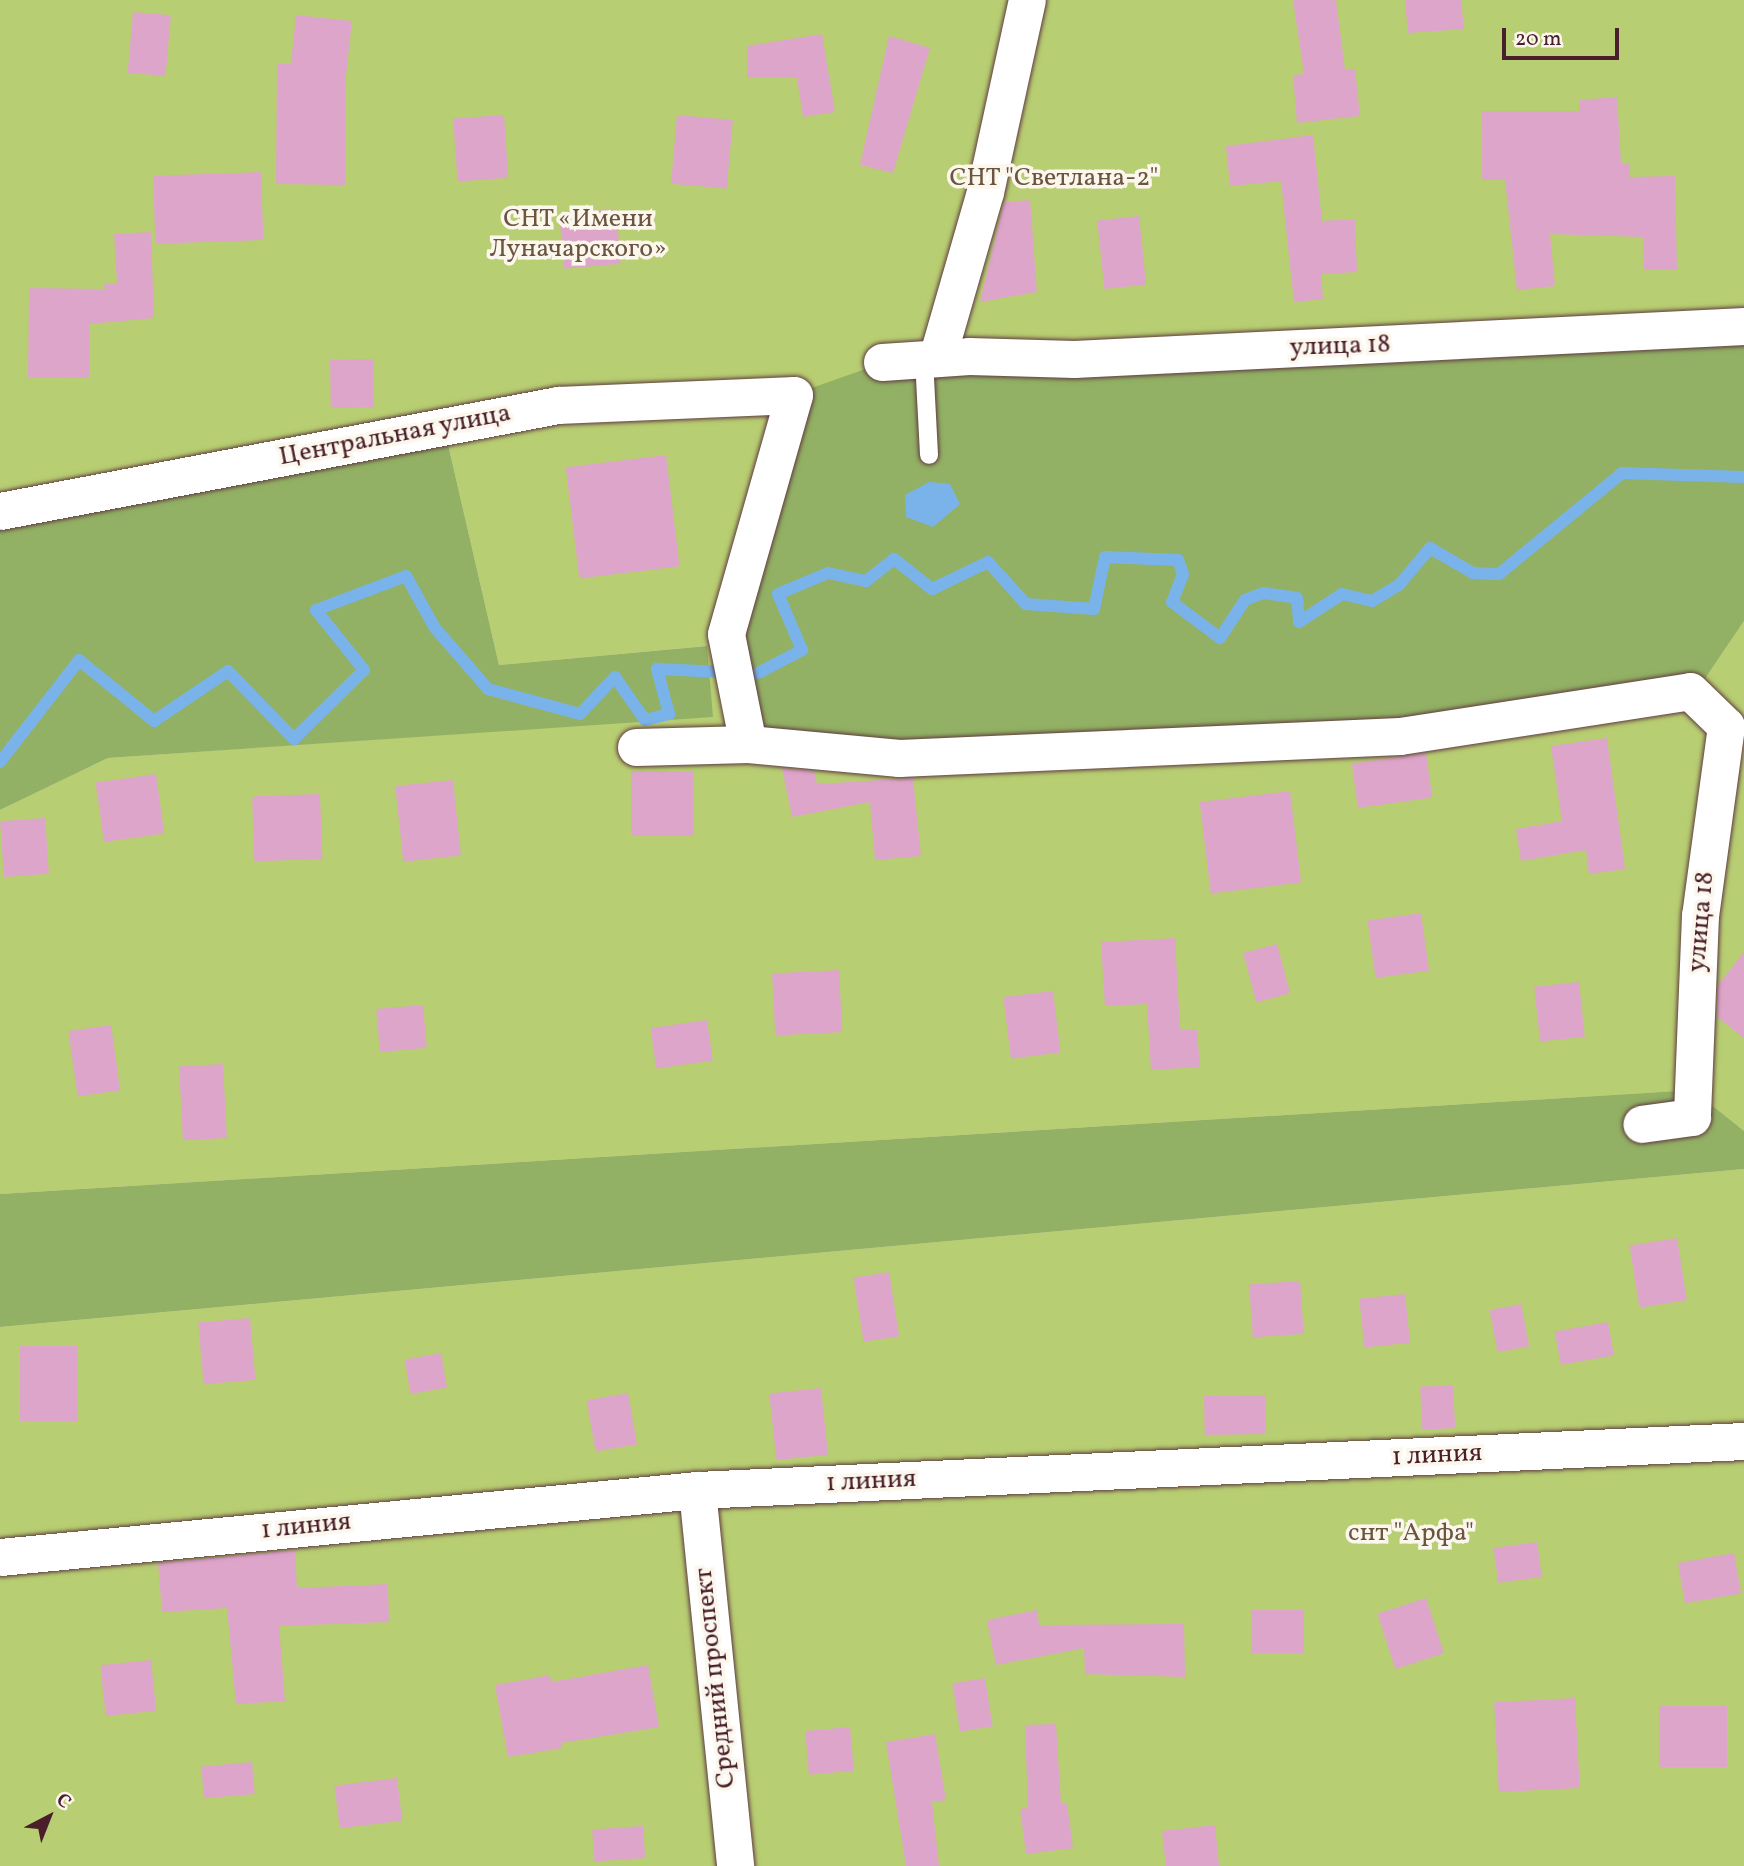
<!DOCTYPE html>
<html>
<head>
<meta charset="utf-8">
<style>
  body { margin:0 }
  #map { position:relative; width:1744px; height:1866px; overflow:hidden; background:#e6e0bb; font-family:Vollkorn,serif }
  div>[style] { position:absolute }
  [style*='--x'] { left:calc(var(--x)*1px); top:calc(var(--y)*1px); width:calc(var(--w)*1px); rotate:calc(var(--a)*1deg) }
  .green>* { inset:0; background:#b8ce72 }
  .forest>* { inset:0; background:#92b164 }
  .water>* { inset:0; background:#7ab3ea }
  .stream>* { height:12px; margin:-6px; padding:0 6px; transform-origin:6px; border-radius:6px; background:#7ab3ea }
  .building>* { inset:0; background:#dda5ca; transform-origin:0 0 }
  .roads { filter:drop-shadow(0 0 2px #613c41) drop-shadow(0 0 2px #613c41) }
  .lane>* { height:18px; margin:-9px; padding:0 9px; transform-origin:9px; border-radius:9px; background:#fff }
  .street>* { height:37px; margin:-18.5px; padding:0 18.5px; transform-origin:18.5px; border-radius:18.5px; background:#fff }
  span { translate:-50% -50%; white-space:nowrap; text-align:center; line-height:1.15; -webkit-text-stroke:7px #fbf7ec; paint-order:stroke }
  .park-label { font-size:26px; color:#6b5440 }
  .street-label { font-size:26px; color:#4a1f2b }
  .north { position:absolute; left:14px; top:1782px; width:70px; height:70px; -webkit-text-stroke:5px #fbf7ec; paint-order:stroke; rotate:42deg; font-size:19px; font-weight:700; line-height:28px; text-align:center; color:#4a1f2b }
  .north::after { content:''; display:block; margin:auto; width:24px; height:32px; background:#4a1f2b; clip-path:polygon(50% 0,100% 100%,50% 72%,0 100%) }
  .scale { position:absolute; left:1502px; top:28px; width:117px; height:32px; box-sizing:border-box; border:4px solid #4a1f2b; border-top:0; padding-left:9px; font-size:21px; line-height:24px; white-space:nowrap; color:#4a1f2b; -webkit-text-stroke:5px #fbf7ec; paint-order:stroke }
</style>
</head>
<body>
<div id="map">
  <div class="green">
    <div style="clip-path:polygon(0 0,1744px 0,1744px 326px,1074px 359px,727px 634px,1694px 695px,1744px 621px,1744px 1131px,1693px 1090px,0 1194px,0 810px,108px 758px,609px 723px,706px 646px,499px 665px,444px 427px,0 511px)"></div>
    <div style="clip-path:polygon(1744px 1169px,1744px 1866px,0 1866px,0 1327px)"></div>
  </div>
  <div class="forest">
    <div style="clip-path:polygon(1744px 326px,1744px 621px,1694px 695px,1400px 736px,899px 758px,747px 735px,726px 634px,789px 396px,871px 367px)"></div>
    <div style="clip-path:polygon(444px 427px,499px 665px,707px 646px,713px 717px,108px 758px,0 810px,0 511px)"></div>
    <div style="clip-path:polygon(1693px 1090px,1744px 1131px,1744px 1169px,0 1327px,0 1194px)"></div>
  </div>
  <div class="water">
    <div style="clip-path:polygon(929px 482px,950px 484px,960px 504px,933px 527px,906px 517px,905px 495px)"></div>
  </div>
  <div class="stream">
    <div style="--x:758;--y:673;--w:50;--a:-27.6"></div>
    <div style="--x:802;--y:650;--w:61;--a:-113.2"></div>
    <div style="--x:778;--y:594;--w:54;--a:-22.8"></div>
    <div style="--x:828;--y:573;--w:39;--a:12"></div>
    <div style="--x:866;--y:581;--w:36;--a:-38"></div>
    <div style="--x:894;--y:559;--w:48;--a:38.3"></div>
    <div style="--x:932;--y:589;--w:62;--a:-25.7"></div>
    <div style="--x:988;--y:562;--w:57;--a:47.9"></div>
    <div style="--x:1026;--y:604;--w:68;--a:4.2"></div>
    <div style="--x:1094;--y:609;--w:53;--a:-78.1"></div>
    <div style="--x:1105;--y:557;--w:73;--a:2.4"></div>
    <div style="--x:1178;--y:560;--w:15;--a:70"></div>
    <div style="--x:1183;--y:574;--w:30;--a:111"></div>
    <div style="--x:1172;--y:602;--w:60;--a:36.9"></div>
    <div style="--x:1220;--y:638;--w:45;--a:-56.7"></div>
    <div style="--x:1245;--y:600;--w:19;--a:-21"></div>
    <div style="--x:1263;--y:593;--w:34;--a:8"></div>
    <div style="--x:1297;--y:598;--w:24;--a:85"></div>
    <div style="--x:1299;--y:622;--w:51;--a:-33.1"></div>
    <div style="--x:1342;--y:594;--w:31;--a:13"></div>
    <div style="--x:1372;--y:601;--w:31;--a:-31"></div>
    <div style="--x:1399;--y:585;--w:48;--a:-50"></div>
    <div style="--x:1430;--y:548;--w:50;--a:30.2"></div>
    <div style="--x:1473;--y:573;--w:26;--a:2"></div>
    <div style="--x:1499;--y:574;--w:159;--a:-39.4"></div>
    <div style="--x:1622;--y:473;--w:122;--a:1.9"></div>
    <div style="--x:0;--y:762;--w:129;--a:-52.2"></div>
    <div style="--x:79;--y:660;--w:97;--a:39.1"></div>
    <div style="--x:154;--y:721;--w:89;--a:-34"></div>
    <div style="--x:228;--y:671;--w:95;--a:45.9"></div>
    <div style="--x:294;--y:739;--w:98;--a:-44.6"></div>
    <div style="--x:364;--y:670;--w:77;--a:-128.7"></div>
    <div style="--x:316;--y:610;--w:96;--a:-20.7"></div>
    <div style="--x:406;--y:576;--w:60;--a:60.9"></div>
    <div style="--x:435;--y:628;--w:81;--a:49"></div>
    <div style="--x:488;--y:689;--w:95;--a:15.2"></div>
    <div style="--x:580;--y:714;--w:51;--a:-46.6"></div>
    <div style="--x:615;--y:677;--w:52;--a:55.1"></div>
    <div style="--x:645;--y:720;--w:25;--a:-14"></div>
    <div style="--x:669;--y:714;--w:47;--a:-104.9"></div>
    <div style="--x:657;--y:669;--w:65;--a:2.6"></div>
  </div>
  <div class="building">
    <div style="clip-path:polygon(1293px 0,1336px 0,1345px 70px,1355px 69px,1360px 116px,1297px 123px,1293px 75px,1304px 74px)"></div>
    <div style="clip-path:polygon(1405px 0,1461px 0,1464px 29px,1408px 33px)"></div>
    <div style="left:133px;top:12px;width:38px;height:61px;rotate:5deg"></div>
    <div style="clip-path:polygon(296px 15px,352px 21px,345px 85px,345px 185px,276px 184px,277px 64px,291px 64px)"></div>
    <div style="clip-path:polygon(822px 34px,835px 112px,803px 117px,797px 78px,747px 78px,747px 46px)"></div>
    <div style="clip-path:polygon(889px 36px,930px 48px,893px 173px,860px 165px)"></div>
    <div style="clip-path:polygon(1617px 97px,1621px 163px,1630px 164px,1629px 177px,1675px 176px,1677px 270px,1644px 270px,1643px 237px,1550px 234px,1555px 286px,1517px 290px,1505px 180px,1482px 180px,1481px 111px,1579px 111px,1579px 100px)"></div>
    <div style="left:504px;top:115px;width:63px;height:51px;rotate:86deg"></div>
    <div style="left:677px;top:115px;width:56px;height:69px;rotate:5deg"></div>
    <div style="clip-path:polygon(1313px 135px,1322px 221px,1355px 219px,1357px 272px,1321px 274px,1323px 299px,1294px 302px,1281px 181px,1230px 186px,1226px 146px)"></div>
    <div style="left:261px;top:172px;width:68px;height:108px;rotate:88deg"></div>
    <div style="clip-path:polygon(1030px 200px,1037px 292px,980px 302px,1004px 202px)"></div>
    <div style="left:616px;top:209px;width:55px;height:57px;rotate:85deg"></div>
    <div style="left:1139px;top:216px;width:69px;height:42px;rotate:84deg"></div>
    <div style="clip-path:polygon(151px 232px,154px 318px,89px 324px,89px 378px,28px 377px,29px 288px,105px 289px,104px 284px,117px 283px,114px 234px)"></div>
    <div style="left:373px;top:359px;width:48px;height:43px;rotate:89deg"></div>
    <div style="left:666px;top:455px;width:112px;height:101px;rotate:83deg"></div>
    <div style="clip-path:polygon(1607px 738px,1625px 869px,1589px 874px,1586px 850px,1521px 861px,1516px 829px,1562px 821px,1551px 746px)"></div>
    <div style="left:1426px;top:753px;width:45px;height:75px;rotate:82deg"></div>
    <div style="clip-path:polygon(782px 768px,814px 771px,817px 784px,913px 778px,921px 856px,875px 860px,870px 802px,792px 817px)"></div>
    <div style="left:631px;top:771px;width:63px;height:65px"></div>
    <div style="left:156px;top:774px;width:60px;height:61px;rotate:82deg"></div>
    <div style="left:453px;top:780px;width:76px;height:58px;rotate:84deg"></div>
    <div style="left:1290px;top:791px;width:92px;height:91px;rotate:83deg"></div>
    <div style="left:320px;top:794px;width:65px;height:68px;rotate:88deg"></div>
    <div style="left:45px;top:818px;width:56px;height:45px;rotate:86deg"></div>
    <div style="left:1421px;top:913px;width:58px;height:54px;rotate:82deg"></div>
    <div style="clip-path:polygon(1175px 938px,1180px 1030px,1197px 1029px,1200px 1067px,1151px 1070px,1147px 1004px,1105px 1006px,1101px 942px)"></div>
    <div style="left:1277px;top:944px;width:51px;height:35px;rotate:75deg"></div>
    <div style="clip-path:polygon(1744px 952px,1744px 1038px,1717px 1017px,1718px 985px)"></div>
    <div style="left:839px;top:970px;width:62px;height:67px;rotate:87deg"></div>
    <div style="left:1579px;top:982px;width:55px;height:45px;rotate:84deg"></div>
    <div style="left:1053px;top:991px;width:62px;height:50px;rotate:83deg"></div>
    <div style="left:423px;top:1005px;width:43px;height:47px;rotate:85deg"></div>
    <div style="left:707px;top:1020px;width:41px;height:57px;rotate:82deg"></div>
    <div style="left:111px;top:1025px;width:66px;height:43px;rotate:82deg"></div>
    <div style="left:223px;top:1064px;width:74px;height:44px;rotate:87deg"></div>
    <div style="left:1677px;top:1238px;width:63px;height:48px;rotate:81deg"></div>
    <div style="left:889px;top:1272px;width:65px;height:36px;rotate:81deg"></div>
    <div style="left:1300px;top:1281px;width:53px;height:51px;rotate:86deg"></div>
    <div style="left:1405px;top:1294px;width:49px;height:46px;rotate:84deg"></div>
    <div style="left:1521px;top:1304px;width:43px;height:32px;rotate:79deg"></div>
    <div style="left:250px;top:1318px;width:62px;height:52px;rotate:85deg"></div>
    <div style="left:1608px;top:1322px;width:34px;height:54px;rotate:80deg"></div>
    <div style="left:20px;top:1346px;width:58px;height:75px"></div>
    <div style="left:441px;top:1353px;width:35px;height:37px;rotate:80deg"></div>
    <div style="left:1453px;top:1385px;width:43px;height:33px;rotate:87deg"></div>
    <div style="left:821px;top:1388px;width:67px;height:52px;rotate:84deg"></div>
    <div style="left:628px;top:1393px;width:52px;height:42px;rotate:80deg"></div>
    <div style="left:1265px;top:1395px;width:39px;height:61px;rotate:89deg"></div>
    <div style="left:1537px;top:1542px;width:35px;height:44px;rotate:82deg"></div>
    <div style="clip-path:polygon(295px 1550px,297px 1588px,388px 1584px,389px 1622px,279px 1626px,285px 1701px,236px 1704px,227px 1608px,162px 1612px,158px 1563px)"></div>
    <div style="left:1734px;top:1553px;width:41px;height:57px;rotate:80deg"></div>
    <div style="left:1426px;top:1598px;width:58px;height:51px;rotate:72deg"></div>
    <div style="clip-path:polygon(1037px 1610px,1039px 1625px,1184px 1624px,1185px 1677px,1085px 1674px,1084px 1648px,996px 1665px,987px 1620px)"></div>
    <div style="left:1251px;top:1610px;width:53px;height:43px"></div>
    <div style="left:151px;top:1660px;width:51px;height:51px;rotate:84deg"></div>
    <div style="clip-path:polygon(648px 1665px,659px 1727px,561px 1743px,562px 1748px,508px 1757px,495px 1685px,550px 1675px,551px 1682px)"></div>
    <div style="left:985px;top:1678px;width:49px;height:33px;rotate:81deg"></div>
    <div style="left:1575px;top:1698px;width:90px;height:81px;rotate:87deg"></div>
    <div style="left:1659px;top:1706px;width:68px;height:61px"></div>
    <div style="clip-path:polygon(1056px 1724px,1061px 1803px,1067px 1803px,1073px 1848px,1026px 1854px,1020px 1809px,1028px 1808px,1025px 1725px)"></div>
    <div style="left:850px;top:1727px;width:44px;height:45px;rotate:85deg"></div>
    <div style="clip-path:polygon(935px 1734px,946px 1800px,932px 1802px,939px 1866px,906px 1866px,886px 1742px)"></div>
    <div style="left:252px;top:1762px;width:32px;height:51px;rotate:85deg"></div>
    <div style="left:397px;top:1778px;width:43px;height:63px;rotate:83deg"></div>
    <div style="clip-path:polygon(1215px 1825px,1219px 1866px,1166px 1866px,1162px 1831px)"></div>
    <div style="left:643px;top:1826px;width:32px;height:51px;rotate:86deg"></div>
  </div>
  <div class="roads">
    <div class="lane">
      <div style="--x:924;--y:359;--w:96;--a:87"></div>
    </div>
    <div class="street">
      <div style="--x:937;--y:358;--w:173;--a:-73.9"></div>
      <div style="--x:985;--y:192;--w:197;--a:-77.7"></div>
      <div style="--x:882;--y:362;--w:87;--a:-3.9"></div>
      <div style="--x:969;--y:356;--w:105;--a:1.6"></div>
      <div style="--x:1074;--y:359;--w:671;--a:-2.82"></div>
      <div style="--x:0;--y:511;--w:568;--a:-10.76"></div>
      <div style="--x:558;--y:405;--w:236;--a:-2.4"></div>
      <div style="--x:794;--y:395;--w:248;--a:105.9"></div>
      <div style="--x:726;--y:634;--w:112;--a:78.7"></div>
      <div style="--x:636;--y:747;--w:112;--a:-1.5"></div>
      <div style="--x:748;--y:744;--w:152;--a:5.3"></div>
      <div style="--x:899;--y:758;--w:501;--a:-2.51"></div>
      <div style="--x:1400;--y:736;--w:293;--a:-8.8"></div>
      <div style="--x:1690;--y:691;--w:50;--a:44.2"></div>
      <div style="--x:1726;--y:726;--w:191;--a:97.8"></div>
      <div style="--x:1700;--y:915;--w:202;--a:92.3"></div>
      <div style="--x:1692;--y:1117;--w:51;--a:172.2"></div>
      <div style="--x:697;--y:1490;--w:378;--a:84.2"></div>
      <div style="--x:0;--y:1557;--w:700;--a:-5.49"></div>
      <div style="--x:697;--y:1490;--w:1048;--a:-2.68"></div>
    </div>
  </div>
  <div class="park-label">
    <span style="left:1054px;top:179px">СНТ "Светлана-2"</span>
    <span style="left:578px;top:235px">СНТ «Имени<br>Луначарского»</span>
    <span style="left:1411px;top:1534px">снт "Арфа"</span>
  </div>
  <div class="street-label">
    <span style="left:1340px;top:347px;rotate:-2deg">улица 18</span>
    <span style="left:395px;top:436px;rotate:-11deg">Центральная улица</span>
    <span style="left:1702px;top:922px;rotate:-85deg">улица 18</span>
    <span style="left:1437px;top:1456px;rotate:-3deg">1 линия</span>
    <span style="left:871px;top:1482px;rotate:-3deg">1 линия</span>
    <span style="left:306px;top:1527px;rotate:-6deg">1 линия</span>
    <span style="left:716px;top:1678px;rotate:-96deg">Средний проспект</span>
  </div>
  <div class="north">С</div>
  <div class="scale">20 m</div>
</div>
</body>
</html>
